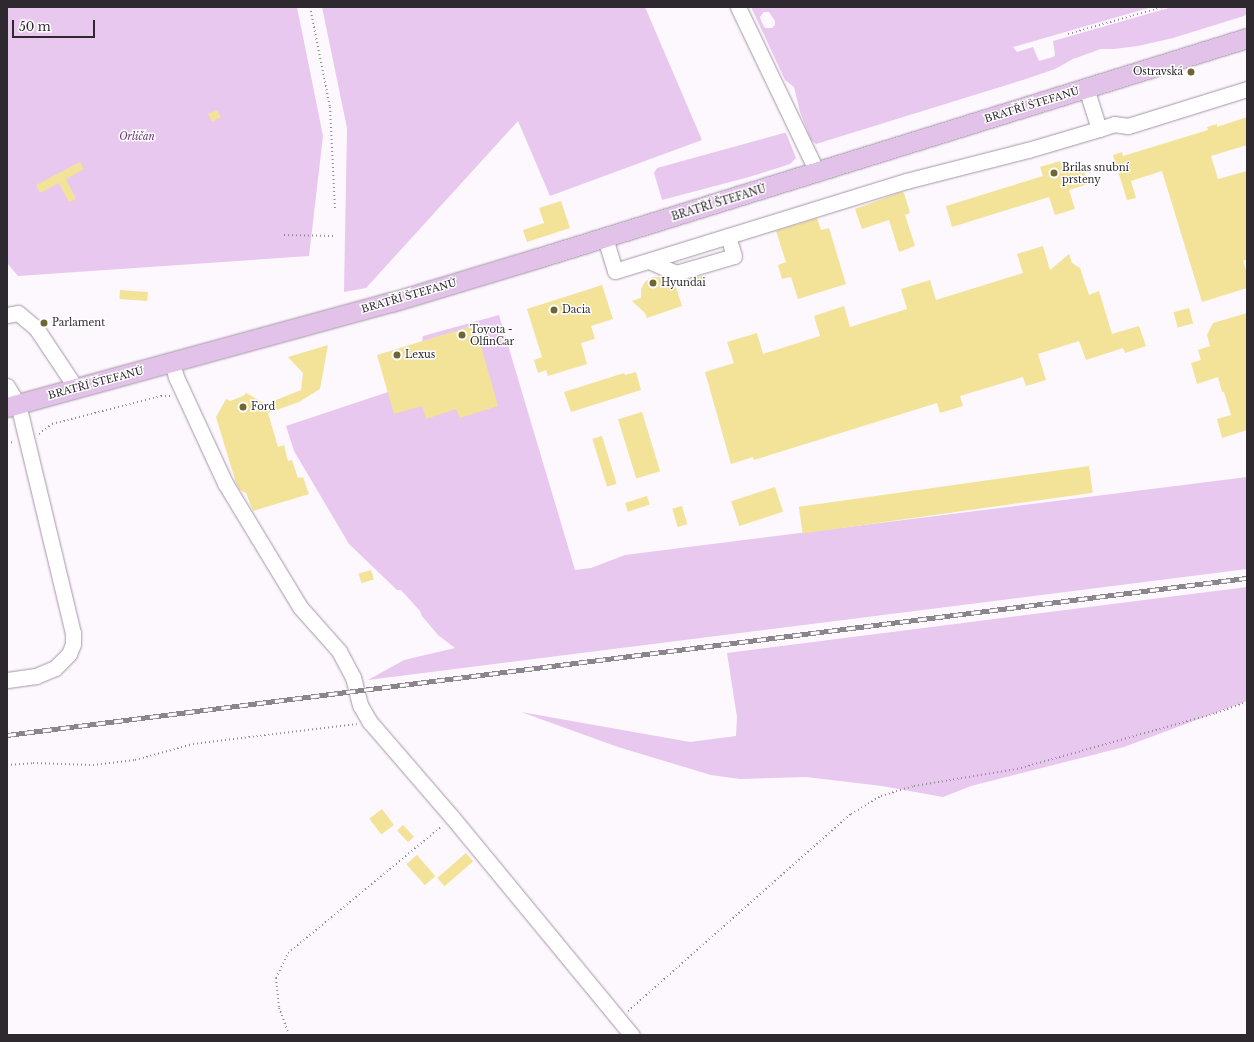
<!DOCTYPE html>
<html>
<head>
<meta charset="utf-8">
<style>
  body { margin:0 }
  #map { position:relative; width:1254px; height:1042px; overflow:hidden; background:#fdf7fe; font-family:"Libre Baskerville",serif }
  div>[style] { position:absolute }
  [style*='--x'] { left:calc(var(--x)*1px); top:calc(var(--y)*1px); width:calc(var(--w)*1px); rotate:calc(var(--a)*1deg) }
  .green>* { inset:0; background:#e8c8ee }
  .building>* { inset:0; background:#f2e399; transform-origin:0 0 }
  .path>* { height:2px; margin-top:-1px; transform-origin:0; background:repeating-linear-gradient(90deg,#938e94 0 1px,transparent 0 4px) }
  .roads { filter:drop-shadow(0 0 1px #a496a6) drop-shadow(0 0 1px #a496a6) }
  .minor>* { height:15px; margin:-7.5px; padding:0 7.5px; transform-origin:7.5px; border-radius:7.5px; background:#fff }
  .major>* { height:19px; margin:-9.5px; padding:0 9.5px; transform-origin:9.5px; border-radius:9.5px; background:#e2c2e8 }
  .rail>* { height:4.5px; margin-top:-2.25px; transform-origin:0; background:repeating-linear-gradient(90deg,#fff 0 9px,#8a848b 0 18px); box-sizing:border-box; border-block:1px solid #8a848b }
  .dots>* { width:11px; height:11px; translate:-50% -50%; box-sizing:border-box; border:2px solid #fff; border-radius:50% }
  span { translate:-50% -50%; white-space:nowrap; text-align:center; line-height:1.15; -webkit-text-stroke:3px #fff; paint-order:stroke }
  .poi-label { font-size:10px; color:#2e292f }
  .right { translate:-100% -50%; text-align:right }
  .left { translate:0 -50%; text-align:left }
  .street-label { font-size:10px; color:#2e292f }
  .park-label { font-size:10px; color:#6d3377; font-style:italic }
  .frame { position:absolute; inset:0; border:8px solid #2e292f; pointer-events:none }
  .scale { position:absolute; left:12px; top:20px; width:83px; height:18px; box-sizing:border-box; border:2px solid #2e292f; border-top:0; padding-left:5px; font-size:12px; line-height:14px; white-space:nowrap; color:#2e292f; -webkit-text-stroke:3px #fff; paint-order:stroke }
</style>
</head>
<body>
<div id="map">
  <div class="green">
    <div style="clip-path:polygon(7px 7px,297px 7px,323px 136px,309px 256px,18px 276px,7px 263px)"></div>
    <div style="clip-path:polygon(322px 7px,645px 7px,702px 140px,550px 196px,518px 121px,366px 288px,344px 292px,347px 128px)"></div>
    <div style="clip-path:polygon(evenodd,751px 7px,1152px 7px,1013px 47px,1017px 52px,1033px 47px,1039px 61px,1053px 57px,1055px 55px,1053px 41px,1172px 7px,1247px 7px,1247px 15px,1173px 38px,1138px 46px,1114px 49px,1101px 49px,1073px 59px,1055px 69px,1026px 79px,816px 144px,811px 140px,800px 112px,794px 87px,785px 80px,751px 7px,764px 12px,769px 12px,775px 21px,775px 25px,772px 28px,765px 28px,762px 23px,760px 17px,764px 12px)"></div>
    <div style="clip-path:polygon(784px 133px,786px 133px,796px 158px,790px 164px,749px 177px,662px 200px,654px 173px,657px 168px)"></div>
    <div style="clip-path:polygon(499px 315px,575px 570px,591px 568px,625px 555px,1247px 477px,1247px 569px,368px 680px,404px 660px,455px 648px,438px 635px,422px 616px,420px 611px,401px 590px,397px 590px,349px 544px,294px 451px,286px 426px,388px 392px,422px 342px,423px 336px)"></div>
    <div style="clip-path:polygon(1247px 587px,1247px 701px,1124px 747px,971px 786px,943px 797px,882px 786px,806px 777px,740px 779px,711px 775px,618px 747px,521px 712px,690px 742px,736px 736px,737px 717px,727px 653px)"></div>
  </div>
  <div class="building">
    <div style="clip-path:polygon(217px 110px,221px 117px,212px 122px,208px 114px)"></div>
    <div style="clip-path:polygon(1247px 117px,1247px 145px,1211px 156px,1218px 179px,1247px 171px,1247px 259px,1243px 261px,1247px 273px,1247px 288px,1202px 302px,1162px 171px,1131px 181px,1136px 198px,1127px 200px,1113px 155px,1122px 152px,1123px 156px,1208px 130px,1207px 127px,1217px 124px,1217px 127px)"></div>
    <div style="clip-path:polygon(1060px 161px,1063px 171px,1082px 165px,1088px 184px,1069px 190px,1075px 209px,1055px 215px,1049px 197px,952px 227px,946px 206px,1043px 176px,1040px 167px)"></div>
    <div style="clip-path:polygon(80px 162px,84px 169px,66px 179px,76px 199px,69px 202px,59px 183px,40px 193px,36px 185px)"></div>
    <div style="clip-path:polygon(901px 192px,904px 193px,910px 213px,905px 215px,915px 246px,899px 252px,889px 220px,862px 229px,855px 209px)"></div>
    <div style="clip-path:polygon(561px 201px,570px 228px,527px 242px,523px 230px,544px 223px,539px 208px)"></div>
    <div style="clip-path:polygon(817px 218px,821px 230px,829px 228px,846px 284px,798px 299px,791px 277px,782px 279px,778px 265px,786px 262px,776px 231px)"></div>
    <div style="clip-path:polygon(1043px 246px,1050px 270px,1069px 254px,1072px 263px,1080px 268px,1089px 295px,1099px 291px,1112px 334px,1139px 326px,1146px 346px,1125px 353px,1123px 348px,1086px 360px,1079px 341px,1038px 354px,1046px 380px,1026px 386px,1023px 377px,960px 396px,963px 406px,940px 413px,937px 403px,754px 460px,753px 457px,731px 464px,705px 372px,734px 363px,727px 342px,757px 333px,763px 354px,820px 336px,814px 316px,844px 306px,850px 327px,907px 309px,901px 289px,930px 280px,936px 300px,1023px 273px,1017px 254px)"></div>
    <div style="left:703px;top:276px;width:9px;height:16px;rotate:77deg"></div>
    <div style="clip-path:polygon(652px 277px,661px 277px,668px 281px,673px 288px,676px 287px,682px 306px,647px 318px,645px 313px,632px 301px,641px 298px,641px 289px,645px 282px)"></div>
    <div style="clip-path:polygon(602px 285px,613px 319px,591px 326px,595px 339px,581px 343px,587px 364px,548px 376px,546px 370px,538px 373px,534px 360px,542px 357px,527px 309px)"></div>
    <div style="left:120px;top:290px;width:28px;height:9px;rotate:4deg"></div>
    <div style="left:1189px;top:308px;width:16px;height:16px;rotate:75deg"></div>
    <div style="clip-path:polygon(1247px 313px,1247px 430px,1222px 438px,1217px 419px,1231px 415px,1224px 392px,1222px 392px,1218px 377px,1197px 384px,1191px 363px,1201px 360px,1198px 350px,1210px 346px,1207px 335px,1213px 323px)"></div>
    <div style="clip-path:polygon(475px 325px,498px 406px,460px 418px,456px 409px,426px 419px,422px 406px,394px 414px,377px 355px)"></div>
    <div style="clip-path:polygon(328px 345px,320px 389px,299px 402px,268px 413px,278px 447px,284px 445px,288px 461px,292px 460px,298px 478px,303px 477px,309px 494px,253px 511px,246px 493px,240px 490px,236px 483px,216px 417px,226px 399px,230px 401px,243px 396px,246px 393px,266px 404px,301px 390px,303px 373px,288px 357px)"></div>
    <div style="clip-path:polygon(636px 372px,641px 390px,571px 412px,564px 392px,624px 373px,625px 375px)"></div>
    <div style="left:642px;top:412px;width:62px;height:25px;rotate:73deg"></div>
    <div style="left:602px;top:436px;width:50px;height:10px;rotate:73deg"></div>
    <div style="left:1089px;top:466px;width:27px;height:293px;rotate:82deg"></div>
    <div style="left:775px;top:487px;width:26px;height:46px;rotate:72deg"></div>
    <div style="left:647px;top:496px;width:9px;height:23px;rotate:72deg"></div>
    <div style="left:682px;top:506px;width:19px;height:10px;rotate:74deg"></div>
    <div style="left:371px;top:570px;width:10px;height:13px;rotate:73deg"></div>
    <div style="left:382px;top:809px;width:20px;height:16px;rotate:53deg"></div>
    <div style="left:403px;top:825px;width:16px;height:8px;rotate:47deg"></div>
    <div style="left:466px;top:853px;width:11px;height:38px;rotate:49deg"></div>
    <div style="left:417px;top:855px;width:28px;height:14px;rotate:49deg"></div>
  </div>
  <div class="path">
    <div style="--x:310;--y:7;--w:102;--a:78.7"></div>
    <div style="--x:330;--y:107;--w:104;--a:87.2"></div>
    <div style="--x:1068;--y:34;--w:99;--a:-15.9"></div>
    <div style="--x:284;--y:235;--w:50;--a:1.1"></div>
    <div style="--x:39;--y:434;--w:16;--a:-38"></div>
    <div style="--x:52;--y:424;--w:113;--a:-14.4"></div>
    <div style="--x:161;--y:396;--w:10;--a:0"></div>
    <div style="--x:7;--y:443;--w:7;--a:-8"></div>
    <div style="--x:7;--y:765;--w:26;--a:-4"></div>
    <div style="--x:33;--y:763;--w:60;--a:1.9"></div>
    <div style="--x:93;--y:765;--w:42;--a:-6.8"></div>
    <div style="--x:135;--y:760;--w:60;--a:-15.4"></div>
    <div style="--x:193;--y:744;--w:165;--a:-7"></div>
    <div style="--x:628;--y:1011;--w:298;--a:-41.5"></div>
    <div style="--x:851;--y:814;--w:35;--a:-31"></div>
    <div style="--x:881;--y:796;--w:34;--a:-17"></div>
    <div style="--x:914;--y:786;--w:104;--a:-9.4"></div>
    <div style="--x:1017;--y:769;--w:207;--a:-15.7"></div>
    <div style="--x:1216;--y:713;--w:33;--a:-20"></div>
    <div style="--x:289;--y:1035;--w:30;--a:-110"></div>
    <div style="--x:279;--y:1007;--w:29;--a:-96"></div>
    <div style="--x:276;--y:978;--w:28;--a:-64"></div>
    <div style="--x:288;--y:953;--w:200;--a:-39.5"></div>
  </div>
  <div class="roads">
    <div class="minor">
      <div style="--x:738;--y:7;--w:183;--a:64.4"></div>
      <div style="--x:1099;--y:129;--w:16;--a:-18"></div>
      <div style="--x:1114;--y:124;--w:14;--a:8"></div>
      <div style="--x:1128;--y:126;--w:125;--a:-17.3"></div>
      <div style="--x:605;--y:238;--w:34;--a:73"></div>
      <div style="--x:615;--y:271;--w:305;--a:-17.2"></div>
      <div style="--x:906;--y:181;--w:126;--a:-14.3"></div>
      <div style="--x:1028;--y:150;--w:74;--a:-16.5"></div>
      <div style="--x:1099;--y:129;--w:43;--a:-107.6"></div>
      <div style="--x:649;--y:261;--w:30;--a:24"></div>
      <div style="--x:676;--y:273;--w:60;--a:-16.3"></div>
      <div style="--x:734;--y:256;--w:21;--a:-107"></div>
      <div style="--x:7;--y:315;--w:11;--a:-10"></div>
      <div style="--x:18;--y:313;--w:23;--a:40"></div>
      <div style="--x:36;--y:328;--w:72;--a:56.3"></div>
      <div style="--x:172;--y:362;--w:16;--a:75"></div>
      <div style="--x:176;--y:377;--w:117;--a:65.2"></div>
      <div style="--x:225;--y:483;--w:145;--a:58.8"></div>
      <div style="--x:300;--y:607;--w:59;--a:48.4"></div>
      <div style="--x:339;--y:651;--w:30;--a:62"></div>
      <div style="--x:353;--y:677;--w:29;--a:76"></div>
      <div style="--x:360;--y:705;--w:20;--a:60"></div>
      <div style="--x:370;--y:722;--w:125;--a:49.2"></div>
      <div style="--x:452;--y:817;--w:283;--a:50.5"></div>
      <div style="--x:7;--y:386;--w:21;--a:59"></div>
      <div style="--x:18;--y:404;--w:236;--a:76.5"></div>
      <div style="--x:73;--y:633;--w:11;--a:90"></div>
      <div style="--x:73;--y:644;--w:11;--a:112"></div>
      <div style="--x:69;--y:654;--w:20;--a:135"></div>
      <div style="--x:55;--y:668;--w:21;--a:157"></div>
      <div style="--x:36;--y:676;--w:29;--a:172"></div>
    </div>
    <div class="major">
      <div style="--x:7;--y:407;--w:399;--a:-15.3"></div>
      <div style="--x:392;--y:302;--w:152;--a:-16.8"></div>
      <div style="--x:538;--y:258;--w:742;--a:-17.24"></div>
    </div>
  </div>
  <div class="rail">
    <div style="--x:7;--y:735;--w:1250;--a:-7.22"></div>
  </div>
  <div class="dots">
    <div style="left:1191px;top:72px;background:#706633"></div>
    <div style="left:1054px;top:173px;background:#706633"></div>
    <div style="left:653px;top:283px;background:#706633"></div>
    <div style="left:554px;top:310px;background:#706633"></div>
    <div style="left:44px;top:323px;background:#706633"></div>
    <div style="left:462px;top:335px;background:#706633"></div>
    <div style="left:397px;top:355px;background:#706633"></div>
    <div style="left:243px;top:407px;background:#706633"></div>
  </div>
  <div class="poi-label">
    <span class="right" style="left:1183px;top:72px">Ostravská</span>
    <span class="left" style="left:1062px;top:173px">Brilas snubní<br>prsteny</span>
    <span class="left" style="left:661px;top:283px">Hyundai</span>
    <span class="left" style="left:562px;top:310px">Dacia</span>
    <span class="left" style="left:52px;top:323px">Parlament</span>
    <span class="left" style="left:470px;top:335px">Toyota -<br>OlfinCar</span>
    <span class="left" style="left:405px;top:355px">Lexus</span>
    <span class="left" style="left:251px;top:407px">Ford</span>
  </div>
  <div class="street-label">
    <span style="left:1032px;top:105px;rotate:-17deg">BRATŘÍ ŠTEFANŮ</span>
    <span style="left:719px;top:203px;rotate:-17deg">BRATŘÍ ŠTEFANŮ</span>
    <span style="left:409px;top:296px;rotate:-16deg">BRATŘÍ ŠTEFANŮ</span>
    <span style="left:96px;top:383px;rotate:-15deg">BRATŘÍ ŠTEFANŮ</span>
  </div>
  <div class="park-label">
    <span style="left:137px;top:137px">Orličan</span>
  </div>
  <div class="frame"></div>
  <div class="scale">50 m</div>
</div>
</body>
</html>
